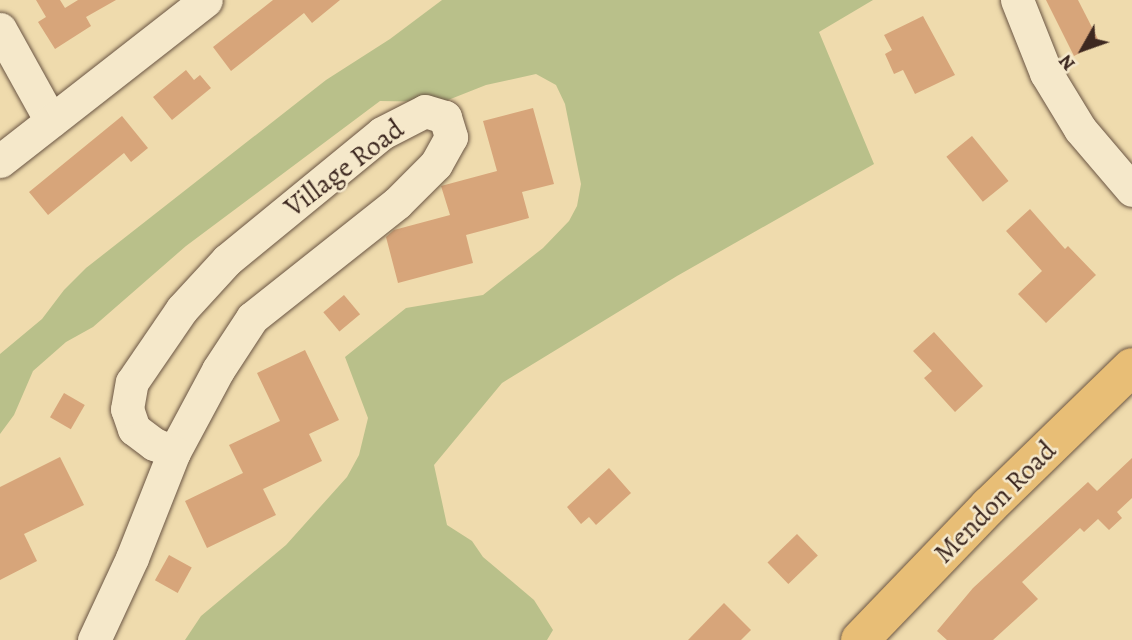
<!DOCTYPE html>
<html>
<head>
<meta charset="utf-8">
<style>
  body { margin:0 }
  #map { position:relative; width:1132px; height:640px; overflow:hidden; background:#efdbad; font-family:Alegreya,serif }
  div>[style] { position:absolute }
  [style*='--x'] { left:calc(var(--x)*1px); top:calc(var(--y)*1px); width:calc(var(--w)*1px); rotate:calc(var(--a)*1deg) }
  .green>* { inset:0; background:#b9c08a }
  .building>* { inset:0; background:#d7a57a; transform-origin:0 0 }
  .roads { filter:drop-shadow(0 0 2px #6a5543) drop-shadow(0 0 2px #6a5543) }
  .minor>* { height:33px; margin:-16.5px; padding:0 16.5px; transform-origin:16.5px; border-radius:16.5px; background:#f5e8ca }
  .major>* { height:38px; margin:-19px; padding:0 19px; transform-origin:19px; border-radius:19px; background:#e8be76 }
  span { translate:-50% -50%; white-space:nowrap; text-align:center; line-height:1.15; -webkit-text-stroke:5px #f5e8ca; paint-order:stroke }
  .street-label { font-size:28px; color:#3d2820 }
  .north { position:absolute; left:1048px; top:14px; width:70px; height:70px; -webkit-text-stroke:5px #f5e8ca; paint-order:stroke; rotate:230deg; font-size:19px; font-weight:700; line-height:28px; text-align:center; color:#3d2820 }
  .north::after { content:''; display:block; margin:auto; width:24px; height:32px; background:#3d2820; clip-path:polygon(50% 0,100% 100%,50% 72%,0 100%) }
</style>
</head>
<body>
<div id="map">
  <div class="green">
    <div style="clip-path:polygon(442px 0,873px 0,819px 32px,874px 164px,677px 276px,502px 383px,434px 465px,447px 525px,472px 541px,483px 557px,534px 600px,553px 630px,547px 640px,185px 640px,201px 616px,286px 545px,347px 477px,359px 455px,368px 418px,345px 357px,406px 308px,483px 295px,543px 248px,569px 221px,577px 206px,581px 184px,565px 104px,556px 85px,536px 74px,486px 85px,443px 102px,380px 101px,186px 246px,93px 327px,66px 342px,33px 371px,14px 415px,0 434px,0 354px,42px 319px,64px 290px,86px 268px,326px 80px,390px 39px)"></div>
  </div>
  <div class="building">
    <div style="clip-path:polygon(36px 0,60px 0,65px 8px,78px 0,116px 0,86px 17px,91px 26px,55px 49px,38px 22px,46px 17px)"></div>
    <div style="clip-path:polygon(273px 0,340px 0,312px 23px,304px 13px,231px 71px,213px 47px)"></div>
    <div style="clip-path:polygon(1046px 0,1078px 0,1100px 43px,1074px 56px)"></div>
    <div style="clip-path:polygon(923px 16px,955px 75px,915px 94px,903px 70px,894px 74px,885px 54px,892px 50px,884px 35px)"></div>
    <div style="clip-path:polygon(186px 70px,194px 80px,200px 75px,211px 88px,172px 120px,153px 97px)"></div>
    <div style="clip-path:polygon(533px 108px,554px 184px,522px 192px,529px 218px,466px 235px,473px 263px,398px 283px,386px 237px,394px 230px,450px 215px,441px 186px,497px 171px,483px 121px)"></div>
    <div style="clip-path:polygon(122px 116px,148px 148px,131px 162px,124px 153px,48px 215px,29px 192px)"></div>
    <div style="left:972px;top:136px;width:58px;height:33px;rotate:51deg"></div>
    <div style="clip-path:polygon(1030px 209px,1065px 249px,1068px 246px,1096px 275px,1046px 323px,1018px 294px,1042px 271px,1006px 231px)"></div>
    <div style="left:344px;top:295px;width:25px;height:27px;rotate:50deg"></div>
    <div style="clip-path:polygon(934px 332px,983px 386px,955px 412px,924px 378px,932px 371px,913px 351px)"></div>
    <div style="clip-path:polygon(305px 350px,339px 420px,309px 434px,322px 461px,263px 489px,276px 515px,207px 548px,185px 501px,243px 473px,229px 445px,280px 421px,257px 373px)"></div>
    <div style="left:64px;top:393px;width:24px;height:28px;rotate:30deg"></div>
    <div style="clip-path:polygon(60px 457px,84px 505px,24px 534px,37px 561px,0 580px,0 487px)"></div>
    <div style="clip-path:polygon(1132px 458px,1132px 498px,1117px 512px,1122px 518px,1109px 530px,1098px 519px,1084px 532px,1080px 528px,1022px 582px,1038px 599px,993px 640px,947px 640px,937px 631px,973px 588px,1088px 482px,1097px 491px)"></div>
    <div style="clip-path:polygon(609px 468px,631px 493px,596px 525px,589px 517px,581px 524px,567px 507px)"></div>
    <div style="left:797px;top:534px;width:30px;height:41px;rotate:46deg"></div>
    <div style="left:169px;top:555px;width:26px;height:29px;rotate:29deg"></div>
    <div style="clip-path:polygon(724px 603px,751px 630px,741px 640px,688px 640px)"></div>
  </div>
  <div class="roads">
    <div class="minor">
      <div style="--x:1017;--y:0;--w:79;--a:68.3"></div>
      <div style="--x:1046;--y:73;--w:66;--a:58.7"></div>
      <div style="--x:1080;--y:129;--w:80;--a:49.6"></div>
      <div style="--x:0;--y:29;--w:105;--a:61"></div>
      <div style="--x:425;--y:111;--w:21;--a:17"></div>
      <div style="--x:445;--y:117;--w:21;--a:73"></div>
      <div style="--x:451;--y:137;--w:31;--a:119"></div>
      <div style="--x:436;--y:164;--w:55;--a:135"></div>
      <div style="--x:397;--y:203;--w:185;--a:141.6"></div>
      <div style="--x:252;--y:318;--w:62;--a:123.2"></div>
      <div style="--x:218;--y:370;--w:93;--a:118.2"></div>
      <div style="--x:174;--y:452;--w:22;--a:-158"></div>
      <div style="--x:154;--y:444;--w:25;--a:-143"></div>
      <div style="--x:134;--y:429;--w:21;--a:-109"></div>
      <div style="--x:127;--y:409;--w:27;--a:-80"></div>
      <div style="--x:132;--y:382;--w:88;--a:-55.6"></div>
      <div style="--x:182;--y:309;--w:67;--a:-47.4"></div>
      <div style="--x:227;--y:260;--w:200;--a:-39.3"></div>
      <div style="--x:382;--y:133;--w:48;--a:-27.1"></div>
      <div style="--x:0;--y:161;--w:261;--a:-38"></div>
      <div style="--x:94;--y:640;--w:90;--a:-65.1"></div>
      <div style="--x:132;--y:558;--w:114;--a:-68.4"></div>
    </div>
    <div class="major">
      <div style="--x:860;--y:640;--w:186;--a:-46.1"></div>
      <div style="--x:989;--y:506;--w:199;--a:-44.2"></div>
    </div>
  </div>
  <div class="street-label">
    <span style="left:344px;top:168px;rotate:-37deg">Village Road</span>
    <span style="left:995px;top:502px;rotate:-45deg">Mendon Road</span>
  </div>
  <div class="north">N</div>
</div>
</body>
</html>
